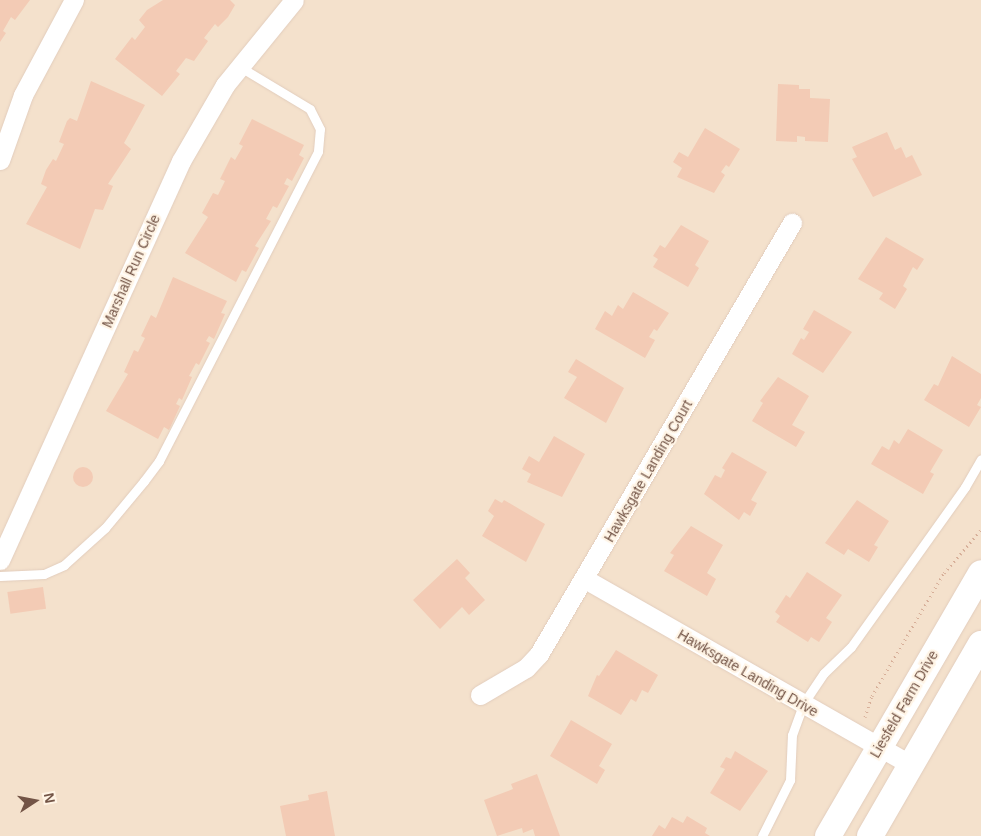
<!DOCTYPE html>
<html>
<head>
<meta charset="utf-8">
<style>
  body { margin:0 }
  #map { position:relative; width:981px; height:836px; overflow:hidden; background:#fdf0de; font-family:Arial,sans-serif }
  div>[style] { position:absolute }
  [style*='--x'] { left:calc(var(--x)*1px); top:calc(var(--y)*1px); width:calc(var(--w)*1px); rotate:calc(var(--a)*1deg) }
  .residential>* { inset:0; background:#f4e1cc; transform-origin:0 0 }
  .building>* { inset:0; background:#f3cbb5; transform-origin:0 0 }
  .round { border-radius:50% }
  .path>* { height:3px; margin-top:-1.5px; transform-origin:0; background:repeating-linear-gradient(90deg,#d7af99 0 1px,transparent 0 5px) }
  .roads { filter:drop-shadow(0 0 1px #e2cdbd) drop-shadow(0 0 1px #e2cdbd) }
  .lane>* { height:9px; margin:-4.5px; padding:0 4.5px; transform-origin:4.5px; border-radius:4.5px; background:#fff }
  .street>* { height:19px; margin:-9.5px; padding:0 9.5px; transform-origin:9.5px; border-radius:9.5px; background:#fff }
  .secondary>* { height:26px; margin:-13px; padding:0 13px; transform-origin:13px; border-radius:13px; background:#fff }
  span { translate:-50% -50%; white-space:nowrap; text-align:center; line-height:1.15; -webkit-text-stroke:4.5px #fff4e5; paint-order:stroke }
  .street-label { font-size:14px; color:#735446 }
  .north { position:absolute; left:10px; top:776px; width:50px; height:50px; -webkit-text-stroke:4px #fff4e5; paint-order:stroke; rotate:79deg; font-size:14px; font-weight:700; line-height:20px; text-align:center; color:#735446 }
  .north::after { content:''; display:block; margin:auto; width:18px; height:22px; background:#735446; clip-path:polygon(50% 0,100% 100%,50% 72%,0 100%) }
</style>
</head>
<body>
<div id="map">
  <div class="residential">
    <div style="left:0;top:0;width:981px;height:836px"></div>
  </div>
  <div class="building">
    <div style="clip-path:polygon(0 0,30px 0,15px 20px,11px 17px,3px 31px,6px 33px,0 42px)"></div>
    <div style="clip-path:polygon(163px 0,230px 0,235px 5px,228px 17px,218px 27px,215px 24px,204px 38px,208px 41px,194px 61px,186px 58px,176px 71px,180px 74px,162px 96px,115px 59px,132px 37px,135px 40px,145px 27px,139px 20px,147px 10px)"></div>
    <div style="clip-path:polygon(91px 81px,145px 105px,124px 143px,131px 149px,108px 184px,113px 186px,103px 210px,95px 209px,80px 249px,26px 224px,47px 187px,41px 184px,46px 170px,53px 159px,56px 161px,64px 144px,59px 142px,67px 121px,70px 118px,77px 121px)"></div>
    <div style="clip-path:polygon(778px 84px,799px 85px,799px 89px,810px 89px,810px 98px,830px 99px,828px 142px,805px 141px,805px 137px,797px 136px,797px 142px,776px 141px)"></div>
    <div style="clip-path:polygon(252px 119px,304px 145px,299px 155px,304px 158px,292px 181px,287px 178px,284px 184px,289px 186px,277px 208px,273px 206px,266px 219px,271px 221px,255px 246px,259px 248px,246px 272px,242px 270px,236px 282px,185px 253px,208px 217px,202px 213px,213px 193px,218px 195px,225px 181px,220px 179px,231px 157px,235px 160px,243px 146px,239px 144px)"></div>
    <div style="clip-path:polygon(705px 128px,740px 149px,729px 167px,726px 165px,721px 172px,725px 175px,714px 193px,677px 177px,682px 168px,673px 162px,679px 152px,688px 157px)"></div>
    <div style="clip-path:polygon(887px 132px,895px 150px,901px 147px,906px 158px,912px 155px,922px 175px,873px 197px,852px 159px,857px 157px,852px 147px)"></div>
    <div style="clip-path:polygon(681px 225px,709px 241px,695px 265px,699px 268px,688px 287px,653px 267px,658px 259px,653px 256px,660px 245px,665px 248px)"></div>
    <div style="clip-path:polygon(886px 237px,924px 259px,917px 270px,913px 267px,903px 286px,907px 289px,895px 309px,879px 299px,883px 293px,858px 279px)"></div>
    <div style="clip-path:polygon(173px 277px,227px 301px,221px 313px,225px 314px,214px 339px,209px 336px,206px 341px,210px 343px,199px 365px,196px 363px,189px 376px,192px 377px,182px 400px,179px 398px,176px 404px,180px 406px,169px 430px,164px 427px,158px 439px,106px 411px,128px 374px,124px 372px,134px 350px,138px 352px,145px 338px,141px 336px,151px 315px,156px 318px)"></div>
    <div style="clip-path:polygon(633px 292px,669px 313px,657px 331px,654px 329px,649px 337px,655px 340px,645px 358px,595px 329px,605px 311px,612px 316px,618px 305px,623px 309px)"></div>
    <div style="clip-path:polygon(814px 310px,852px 332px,823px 373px,792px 354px,801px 338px,804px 340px,809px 332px,803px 329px)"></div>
    <div style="clip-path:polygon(952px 356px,981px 374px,981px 398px,977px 405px,981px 407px,969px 427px,924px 400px,934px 384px,938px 386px)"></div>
    <div style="clip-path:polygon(576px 359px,624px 388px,606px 423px,564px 398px,577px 377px,568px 372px)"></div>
    <div style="clip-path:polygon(778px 377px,809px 396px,792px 425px,805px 432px,796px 447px,752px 421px,763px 403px,760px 401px)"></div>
    <div style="clip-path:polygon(908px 429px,943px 450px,930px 472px,934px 474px,923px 494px,871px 464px,882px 446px,889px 450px,894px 440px,899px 444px)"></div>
    <div style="clip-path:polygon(554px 436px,585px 454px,562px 497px,527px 482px,531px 474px,522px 469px,529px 456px,539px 462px)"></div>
    <div style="clip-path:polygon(732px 452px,767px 472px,751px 500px,757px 503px,750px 516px,744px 512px,739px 520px,704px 494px,715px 475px,721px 478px,725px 470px,722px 468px)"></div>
    <div class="round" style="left:73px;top:467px;width:20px;height:20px"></div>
    <div style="clip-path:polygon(495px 499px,502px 503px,504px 500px,545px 524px,526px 562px,482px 536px,494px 516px,488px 511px)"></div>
    <div style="clip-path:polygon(857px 500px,889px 521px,874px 545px,878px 547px,869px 562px,848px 549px,844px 555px,825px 543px)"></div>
    <div style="clip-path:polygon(691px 526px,723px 545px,707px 573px,716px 579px,707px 596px,664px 571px,674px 555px,670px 553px)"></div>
    <div style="clip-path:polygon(457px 559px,470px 573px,465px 578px,485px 600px,469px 615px,462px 607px,440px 629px,413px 600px)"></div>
    <div style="clip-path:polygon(807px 572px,842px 595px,826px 618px,832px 622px,819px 642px,811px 637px,808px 642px,776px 622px,780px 616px,775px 612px,786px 595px,790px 598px)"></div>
    <div style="left:43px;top:587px;width:22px;height:36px;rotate:82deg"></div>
    <div style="clip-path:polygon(616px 650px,658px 675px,648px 693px,642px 690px,636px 702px,631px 699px,621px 715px,588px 696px,597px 675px,599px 676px)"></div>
    <div style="clip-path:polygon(571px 720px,612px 744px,599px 766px,605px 770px,597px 784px,550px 756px)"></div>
    <div style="clip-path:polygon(735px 751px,768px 771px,740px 811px,710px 793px,725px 769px,720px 767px,726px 757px,731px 759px)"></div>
    <div style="clip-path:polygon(537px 774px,560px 836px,535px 836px,533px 829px,523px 833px,522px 828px,497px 836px,484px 800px,513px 789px,511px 784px)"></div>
    <div style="clip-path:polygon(327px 791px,335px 836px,286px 836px,280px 806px,309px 800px,308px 795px)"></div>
    <div style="clip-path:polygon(687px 816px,707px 828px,705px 833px,710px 836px,652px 836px,659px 825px,665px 829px,672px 817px,683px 823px)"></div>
  </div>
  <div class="path">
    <div style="--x:865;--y:717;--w:22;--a:-72"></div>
    <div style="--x:872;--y:696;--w:143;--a:-59.7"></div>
    <div style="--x:944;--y:573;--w:57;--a:-49.3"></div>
  </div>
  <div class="roads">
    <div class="lane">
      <div style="--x:0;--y:576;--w:44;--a:-2.6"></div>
      <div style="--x:44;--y:574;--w:22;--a:-24"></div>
      <div style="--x:64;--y:565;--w:55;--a:-42.1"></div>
      <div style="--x:105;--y:528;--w:61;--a:-50.3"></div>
      <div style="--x:144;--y:481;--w:25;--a:-53"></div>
      <div style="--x:159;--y:461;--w:348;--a:-62.8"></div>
      <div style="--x:318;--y:151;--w:22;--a:-85"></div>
      <div style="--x:320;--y:129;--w:22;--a:-117"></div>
      <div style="--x:310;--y:109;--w:82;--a:-149"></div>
      <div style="--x:762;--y:836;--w:63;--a:-63.4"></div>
      <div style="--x:790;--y:780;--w:45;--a:-87.5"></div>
      <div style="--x:792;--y:735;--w:33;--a:-70"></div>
      <div style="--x:803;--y:704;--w:37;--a:-56"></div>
      <div style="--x:824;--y:673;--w:37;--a:-44"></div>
      <div style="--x:851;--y:647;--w:196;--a:-54.5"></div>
      <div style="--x:965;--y:487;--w:32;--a:-60"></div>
    </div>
    <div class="street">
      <div style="--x:0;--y:160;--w:69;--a:-70.5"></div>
      <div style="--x:23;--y:95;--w:108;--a:-61.8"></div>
      <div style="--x:0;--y:560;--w:438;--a:-65.6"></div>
      <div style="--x:181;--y:161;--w:88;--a:-59.9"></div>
      <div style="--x:225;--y:85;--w:109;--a:-50.9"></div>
      <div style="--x:585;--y:579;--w:375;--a:29.7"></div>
      <div style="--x:480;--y:695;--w:53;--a:-30.4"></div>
      <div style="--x:526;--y:668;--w:19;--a:-47"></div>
      <div style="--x:539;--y:654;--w:500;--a:-59.6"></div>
    </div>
    <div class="secondary">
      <div style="--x:828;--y:836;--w:304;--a:-59.8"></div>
      <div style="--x:870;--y:836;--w:222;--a:-60"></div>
    </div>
  </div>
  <div class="street-label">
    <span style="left:131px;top:271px;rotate:-66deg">Marshall Run Circle</span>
    <span style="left:648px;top:471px;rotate:-60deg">Hawksgate Landing Court</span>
    <span style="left:748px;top:673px;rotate:30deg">Hawksgate Landing Drive</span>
    <span style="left:904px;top:704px;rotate:-60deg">Liesfeld Farm Drive</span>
  </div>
  <div class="north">N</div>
</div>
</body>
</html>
